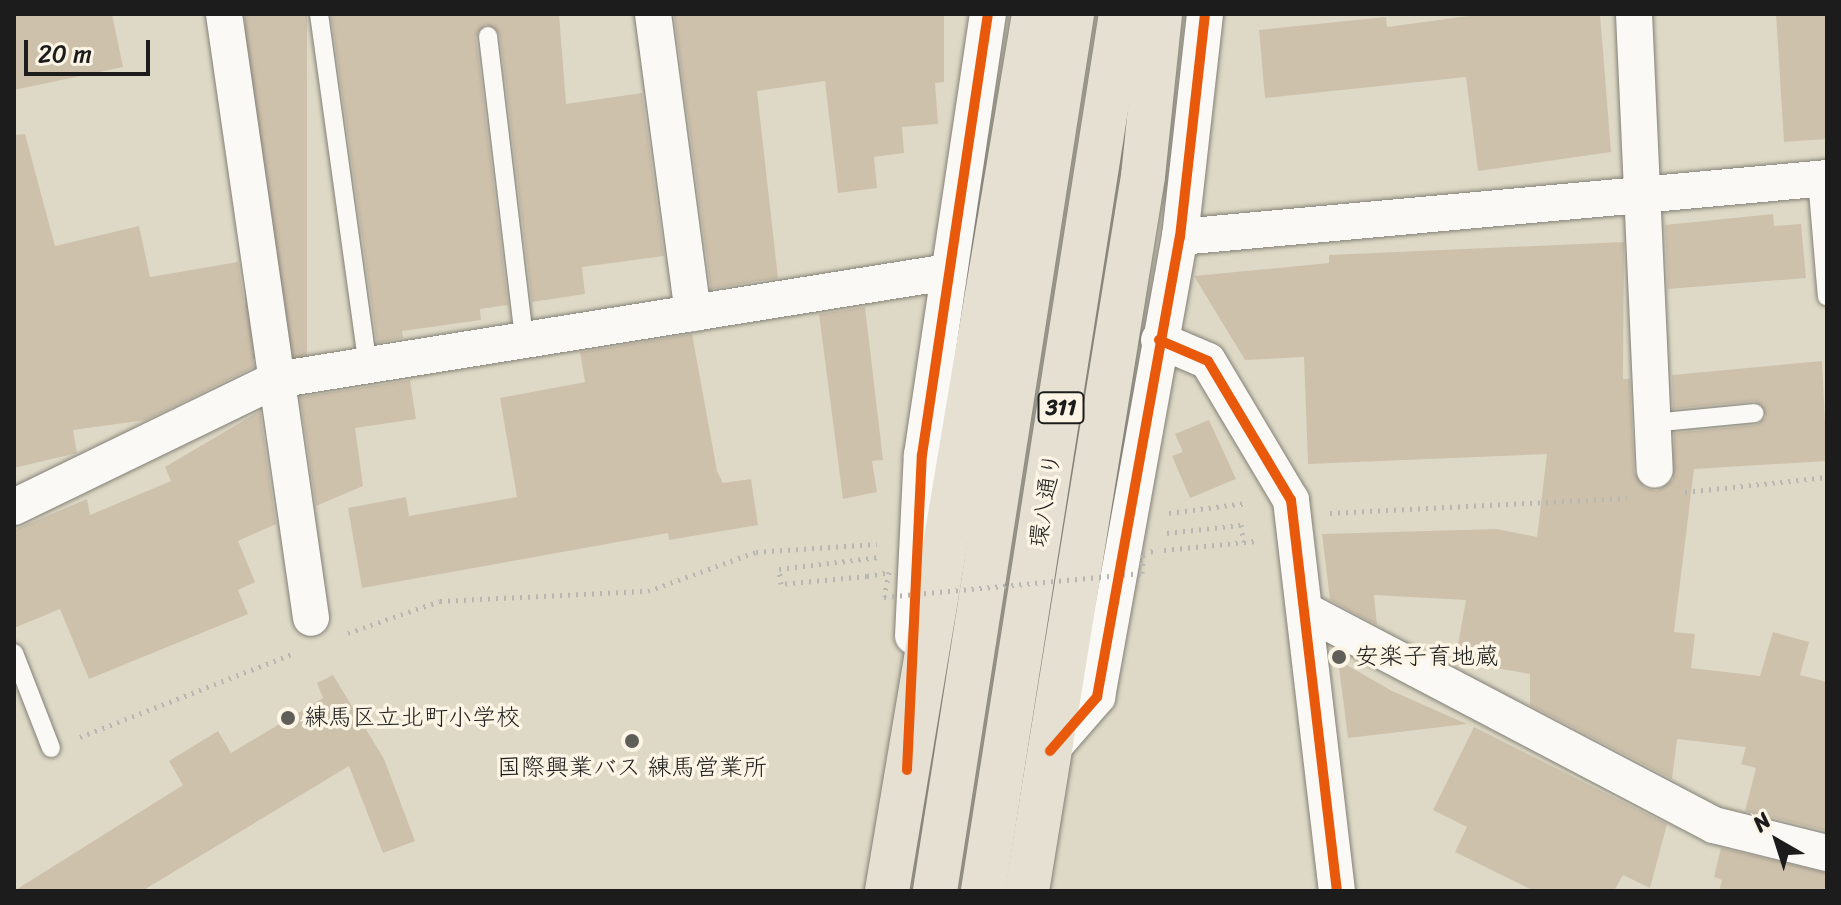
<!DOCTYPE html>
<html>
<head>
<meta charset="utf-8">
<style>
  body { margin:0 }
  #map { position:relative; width:1841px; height:905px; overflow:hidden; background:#ded9c6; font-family:Sriracha,"Klee One",sans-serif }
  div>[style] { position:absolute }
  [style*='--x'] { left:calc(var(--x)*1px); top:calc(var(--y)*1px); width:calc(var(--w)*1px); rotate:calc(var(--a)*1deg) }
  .building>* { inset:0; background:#cec1ac; transform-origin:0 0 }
  .path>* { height:5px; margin-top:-2.5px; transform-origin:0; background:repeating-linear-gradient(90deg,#b7b6b2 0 2px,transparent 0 8px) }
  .roads { filter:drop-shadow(0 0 2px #838077) drop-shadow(0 0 2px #838077) }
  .service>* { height:18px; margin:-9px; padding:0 9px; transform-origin:9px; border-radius:9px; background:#faf9f6 }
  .minor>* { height:36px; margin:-18px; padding:0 18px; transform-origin:18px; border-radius:18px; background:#faf9f6 }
  .primary>* { height:44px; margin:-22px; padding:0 22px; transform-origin:22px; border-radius:22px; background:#e5e0d2 }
  .path-bridge>* { height:5px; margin-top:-2.5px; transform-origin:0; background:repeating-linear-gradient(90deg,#b7b6b2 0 2px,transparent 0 8px) }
  .cycleway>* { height:10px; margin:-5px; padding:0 5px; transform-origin:5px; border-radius:5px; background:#e8590c }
  .dots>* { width:22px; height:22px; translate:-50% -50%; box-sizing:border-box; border:4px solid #fcf5e5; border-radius:50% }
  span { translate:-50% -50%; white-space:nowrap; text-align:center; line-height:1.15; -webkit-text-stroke:7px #fcf5e5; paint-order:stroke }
  .shield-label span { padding:2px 6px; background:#fcf5e5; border:2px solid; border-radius:6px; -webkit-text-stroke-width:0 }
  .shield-label { font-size:22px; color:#1c1c1c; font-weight:700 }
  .street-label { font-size:24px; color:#1c1c1c }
  .poi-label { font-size:24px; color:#1c1c1c }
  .left { translate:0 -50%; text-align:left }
  .frame { position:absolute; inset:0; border:16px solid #1c1c1c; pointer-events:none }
  .north { position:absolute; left:1737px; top:801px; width:80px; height:80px; -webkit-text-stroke:6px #fcf5e5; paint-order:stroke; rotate:321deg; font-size:22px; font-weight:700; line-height:32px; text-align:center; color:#1c1c1c }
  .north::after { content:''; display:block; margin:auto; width:28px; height:36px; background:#1c1c1c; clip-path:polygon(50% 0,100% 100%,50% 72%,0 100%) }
  .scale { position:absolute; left:24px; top:40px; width:126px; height:36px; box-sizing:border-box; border:4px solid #1c1c1c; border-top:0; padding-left:10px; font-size:24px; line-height:28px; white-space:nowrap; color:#1c1c1c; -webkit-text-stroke:6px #fcf5e5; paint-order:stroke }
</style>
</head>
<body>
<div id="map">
  <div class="building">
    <div style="clip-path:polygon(14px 14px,112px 14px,123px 67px,14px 90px)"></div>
    <div style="left:245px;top:14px;width:62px;height:345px"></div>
    <div style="clip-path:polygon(331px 14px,559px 14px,566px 104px,642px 93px,664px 256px,582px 267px,585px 294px,532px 302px,500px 35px,486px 24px,476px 37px,508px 305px,480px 309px,481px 320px,402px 331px,403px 338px,377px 343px)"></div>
    <div style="clip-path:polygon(674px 14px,944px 14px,944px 82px,935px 83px,938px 124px,902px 127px,904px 153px,874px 157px,877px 188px,838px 193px,825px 81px,757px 91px,778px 278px,711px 289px)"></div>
    <div style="clip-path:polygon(1483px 14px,1600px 14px,1611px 152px,1478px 171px,1466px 77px,1265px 98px,1259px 30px,1386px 17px,1387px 27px)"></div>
    <div style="clip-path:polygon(1776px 14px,1827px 14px,1827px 139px,1784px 142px)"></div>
    <div style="clip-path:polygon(25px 134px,55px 246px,139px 226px,150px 277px,238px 262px,254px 367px,146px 420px,73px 430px,77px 453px,14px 468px,14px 135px)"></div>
    <div style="clip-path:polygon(1773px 214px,1774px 226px,1801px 224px,1806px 278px,1668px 289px,1665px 225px)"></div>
    <div style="clip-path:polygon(1624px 242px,1623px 379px,1630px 379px,1634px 472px,1645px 488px,1657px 491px,1673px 480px,1674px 433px,1756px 425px,1766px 417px,1755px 401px,1673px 409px,1672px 375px,1822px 361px,1827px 461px,1694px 469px,1674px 632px,1695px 634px,1691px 668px,1760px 676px,1773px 632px,1809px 642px,1800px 675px,1827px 682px,1827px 831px,1745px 811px,1756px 768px,1741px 764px,1746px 747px,1677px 739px,1672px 779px,1530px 705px,1530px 674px,1455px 661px,1466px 600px,1374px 595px,1377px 625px,1330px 600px,1322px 534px,1496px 529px,1537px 537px,1547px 454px,1308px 464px,1304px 357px,1245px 360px,1194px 276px,1329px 263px,1329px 255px)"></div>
    <div style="clip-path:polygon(865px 307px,883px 460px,872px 461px,877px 492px,843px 499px,819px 314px)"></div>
    <div style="clip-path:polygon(692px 334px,717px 471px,723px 483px,751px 479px,758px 525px,669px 540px,668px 533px,362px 588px,348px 508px,406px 497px,409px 516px,517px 497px,500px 398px,585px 382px,580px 352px)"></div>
    <div style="clip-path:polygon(410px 380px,416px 419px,355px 428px,363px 486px,316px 506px,300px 397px)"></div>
    <div style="clip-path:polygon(260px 411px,276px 524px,238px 541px,255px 582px,238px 590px,248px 614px,89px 679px,60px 609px,14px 628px,14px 530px,87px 499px,90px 515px,171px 481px,165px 467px)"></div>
    <div style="clip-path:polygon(1209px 420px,1236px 479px,1190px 498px,1172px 456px,1183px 452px,1175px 434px)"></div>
    <div style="clip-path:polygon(1338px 660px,1392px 691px,1467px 724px,1348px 738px)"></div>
    <div style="clip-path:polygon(333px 675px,384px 759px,415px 841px,383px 853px,349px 766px,142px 891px,14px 891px,183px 785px,169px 761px,218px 731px,231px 753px,323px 698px,317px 683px)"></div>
    <div style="clip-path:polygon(1474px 727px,1667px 824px,1650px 888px,1623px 875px,1614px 891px,1534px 891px,1455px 852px,1467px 827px,1433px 810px)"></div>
    <div style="clip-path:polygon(1721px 848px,1827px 873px,1827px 891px,1719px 891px,1722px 880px,1714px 877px)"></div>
  </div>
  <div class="path">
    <div style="--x:1685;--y:492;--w:143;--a:-6"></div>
    <div style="--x:1169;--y:513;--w:78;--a:-7.4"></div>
    <div style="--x:1330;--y:513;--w:297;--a:-2.9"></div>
    <div style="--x:1167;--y:533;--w:74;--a:-6.2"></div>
    <div style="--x:1241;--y:525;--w:17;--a:80"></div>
    <div style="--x:1164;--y:550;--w:93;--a:-5.5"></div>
    <div style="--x:867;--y:576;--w:86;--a:174.7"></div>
    <div style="--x:781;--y:584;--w:15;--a:-98"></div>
    <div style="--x:779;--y:569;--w:101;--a:-6.8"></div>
    <div style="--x:348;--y:633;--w:97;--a:-19.2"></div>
    <div style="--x:440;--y:601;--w:208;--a:-2.8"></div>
    <div style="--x:648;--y:591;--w:115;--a:-19.9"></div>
    <div style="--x:756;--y:552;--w:121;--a:-3.8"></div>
    <div style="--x:80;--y:737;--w:230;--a:-21.4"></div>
  </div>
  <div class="roads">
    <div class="service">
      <div style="--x:319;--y:14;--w:355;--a:82.1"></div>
      <div style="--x:488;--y:36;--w:306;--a:83.2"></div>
      <div style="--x:1817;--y:179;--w:118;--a:85.2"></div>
      <div style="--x:1652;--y:423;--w:103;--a:-5.5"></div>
      <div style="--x:14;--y:653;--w:102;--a:68.7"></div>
    </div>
    <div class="minor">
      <div style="--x:224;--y:14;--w:610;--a:81.8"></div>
      <div style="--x:653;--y:14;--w:302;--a:82.4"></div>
      <div style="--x:1634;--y:14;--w:456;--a:87.4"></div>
      <div style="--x:1180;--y:237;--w:650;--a:-5.21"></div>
      <div style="--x:1159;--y:340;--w:53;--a:23.2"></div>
      <div style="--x:1208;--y:361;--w:162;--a:59.2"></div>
      <div style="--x:1291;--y:500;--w:394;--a:83.3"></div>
      <div style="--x:14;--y:507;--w:291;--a:-25.9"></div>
      <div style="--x:276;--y:380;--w:681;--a:-9.13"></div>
      <div style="--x:1308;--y:612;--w:458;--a:27.7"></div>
      <div style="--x:1714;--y:825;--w:116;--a:13.9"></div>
      <div style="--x:913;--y:636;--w:181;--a:-87.2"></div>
      <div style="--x:922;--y:455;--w:446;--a:-81.5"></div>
      <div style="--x:1050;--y:751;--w:72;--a:-49"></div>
      <div style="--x:1097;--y:697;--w:467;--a:-79.8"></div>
      <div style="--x:1180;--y:237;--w:224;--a:-83.6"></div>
    </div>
    <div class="primary">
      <div style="--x:887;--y:891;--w:889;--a:-80.48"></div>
      <div style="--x:935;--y:891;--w:888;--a:-81.12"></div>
      <div style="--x:983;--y:891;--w:888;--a:-81.06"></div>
      <div style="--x:1027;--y:891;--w:724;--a:-80.78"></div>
      <div style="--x:1143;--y:176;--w:163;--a:-84"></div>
    </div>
  </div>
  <div class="path-bridge">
    <div style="--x:867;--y:576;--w:22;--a:-10"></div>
    <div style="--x:889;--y:572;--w:25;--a:101"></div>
    <div style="--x:884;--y:597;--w:259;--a:-5.3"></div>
    <div style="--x:1142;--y:573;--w:20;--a:-87"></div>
    <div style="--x:1143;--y:553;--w:16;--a:-11"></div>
  </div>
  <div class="cycleway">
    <div style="--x:1159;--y:340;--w:53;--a:23.2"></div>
    <div style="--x:1208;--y:361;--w:162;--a:59.2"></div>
    <div style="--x:1291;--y:500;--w:394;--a:83.3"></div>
    <div style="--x:1050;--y:751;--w:72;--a:-49"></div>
    <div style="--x:1097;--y:697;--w:467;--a:-79.8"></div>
    <div style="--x:1180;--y:237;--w:224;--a:-83.6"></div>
    <div style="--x:907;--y:770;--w:315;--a:-87.3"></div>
    <div style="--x:922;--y:455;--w:446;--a:-81.5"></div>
  </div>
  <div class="dots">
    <div style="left:1339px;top:657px;background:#605e58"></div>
    <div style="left:288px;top:718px;background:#605e58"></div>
    <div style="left:632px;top:741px;background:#605e58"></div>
  </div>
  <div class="shield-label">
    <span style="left:1061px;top:408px">311</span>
  </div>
  <div class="street-label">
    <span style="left:1046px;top:500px;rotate:-81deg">環八通り</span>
  </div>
  <div class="poi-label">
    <span class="left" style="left:1355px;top:657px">安楽子育地蔵</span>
    <span class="left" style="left:304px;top:718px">練馬区立北町小学校</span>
    <span style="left:632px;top:768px">国際興業バス 練馬営業所</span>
  </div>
  <div class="frame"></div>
  <div class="north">N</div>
  <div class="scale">20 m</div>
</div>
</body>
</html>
